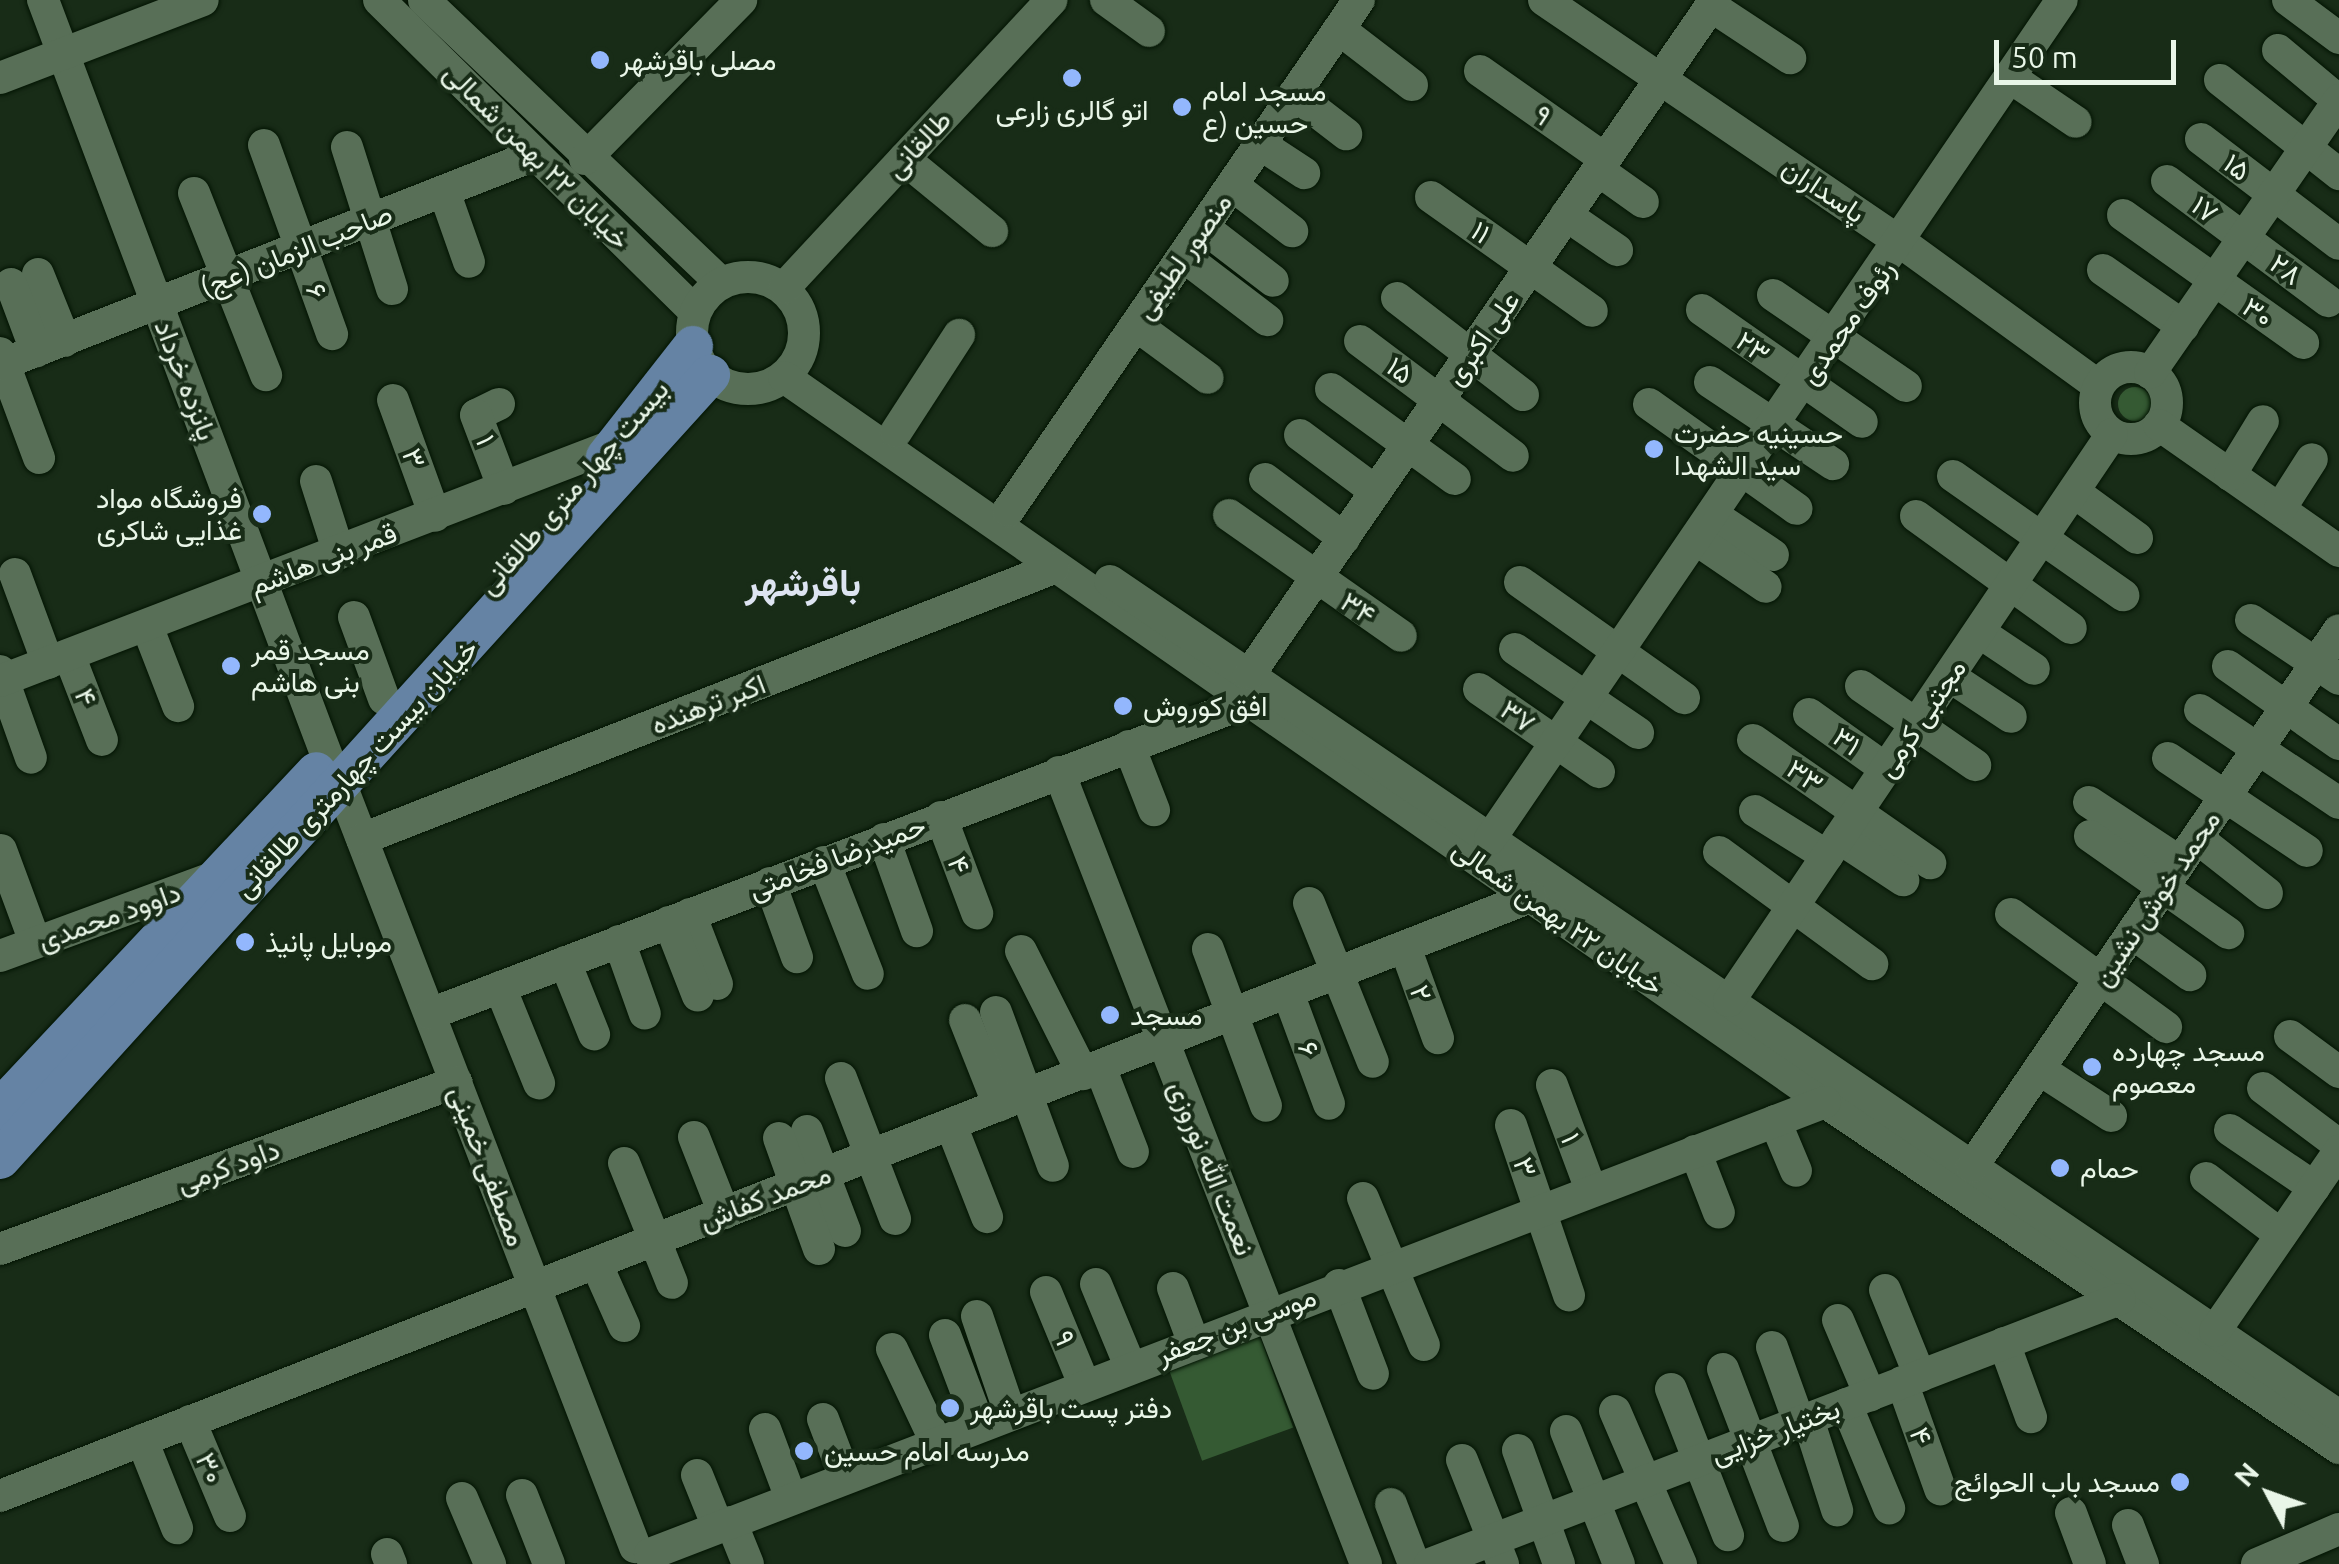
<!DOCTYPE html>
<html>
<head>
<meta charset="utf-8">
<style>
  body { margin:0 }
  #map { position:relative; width:2339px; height:1564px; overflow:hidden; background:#182c17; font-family:Ubuntu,Vazirmatn,sans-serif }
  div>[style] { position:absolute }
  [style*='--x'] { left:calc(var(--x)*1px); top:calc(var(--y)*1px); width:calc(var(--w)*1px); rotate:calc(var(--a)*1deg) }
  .green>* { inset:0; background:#355a33; transform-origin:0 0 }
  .round { border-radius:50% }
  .roads { filter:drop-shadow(0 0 2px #031403) drop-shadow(0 0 2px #031403) }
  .minor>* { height:32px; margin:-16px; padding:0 16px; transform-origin:16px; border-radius:16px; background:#586f57 }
  .minor>.ring { margin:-16px; padding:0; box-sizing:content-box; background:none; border:32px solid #586f57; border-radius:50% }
  .major>* { height:40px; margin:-20px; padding:0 20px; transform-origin:20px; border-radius:20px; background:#6583a4 }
  .dots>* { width:28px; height:28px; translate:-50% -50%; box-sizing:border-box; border:5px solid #182c17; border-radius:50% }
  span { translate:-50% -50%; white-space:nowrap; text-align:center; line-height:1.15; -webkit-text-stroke:8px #182c17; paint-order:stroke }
  .poi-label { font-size:28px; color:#e9f6e8 }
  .left { translate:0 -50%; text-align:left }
  .right { translate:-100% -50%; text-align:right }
  .street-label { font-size:28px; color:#e9f6e8 }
  .district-label { font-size:38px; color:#dde4f1; font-weight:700 }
  .north { position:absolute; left:2219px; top:1444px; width:100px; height:100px; -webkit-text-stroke:8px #182c17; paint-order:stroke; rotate:311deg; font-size:28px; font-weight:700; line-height:40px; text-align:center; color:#e9f6e8 }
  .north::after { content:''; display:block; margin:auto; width:35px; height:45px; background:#e9f6e8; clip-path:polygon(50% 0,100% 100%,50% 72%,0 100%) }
  .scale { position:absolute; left:1994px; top:40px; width:182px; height:45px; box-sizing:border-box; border:5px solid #e9f6e8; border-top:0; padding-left:12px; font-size:30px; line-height:35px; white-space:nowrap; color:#e9f6e8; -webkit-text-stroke:8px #182c17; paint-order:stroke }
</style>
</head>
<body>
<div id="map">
  <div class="green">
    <div class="round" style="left:2118px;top:387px;width:34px;height:34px"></div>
    <div style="left:1257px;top:1328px;width:106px;height:97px;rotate:70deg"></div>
  </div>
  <div class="roads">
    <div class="minor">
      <div style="--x:43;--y:0;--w:811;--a:69.42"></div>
      <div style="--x:379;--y:0;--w:444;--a:44.6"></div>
      <div style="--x:424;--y:0;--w:410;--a:43.6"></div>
      <div style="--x:1106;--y:0;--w:53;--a:35.8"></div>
      <div style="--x:1544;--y:0;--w:433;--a:34.2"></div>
      <div style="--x:1902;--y:243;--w:243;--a:36"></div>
      <div style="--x:2288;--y:0;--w:64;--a:36.7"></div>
      <div style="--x:1711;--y:6;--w:95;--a:33.4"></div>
      <div style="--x:1339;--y:29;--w:92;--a:37.5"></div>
      <div style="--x:2278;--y:50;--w:80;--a:39.9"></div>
      <div style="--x:1480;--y:71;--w:153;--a:35.1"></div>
      <div style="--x:0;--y:78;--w:217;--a:-21"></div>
      <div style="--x:2011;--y:78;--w:78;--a:34.1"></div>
      <div style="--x:2220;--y:80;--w:152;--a:38.3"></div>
      <div style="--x:1294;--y:94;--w:66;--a:37.6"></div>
      <div style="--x:2201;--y:139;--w:173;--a:37.3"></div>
      <div style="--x:1260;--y:144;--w:53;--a:33.4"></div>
      <div style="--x:264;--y:145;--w:201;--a:70.2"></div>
      <div style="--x:347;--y:147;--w:149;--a:72.4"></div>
      <div style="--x:585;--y:159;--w:223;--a:-45.5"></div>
      <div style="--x:904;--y:159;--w:114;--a:39.3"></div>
      <div style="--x:1598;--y:170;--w:55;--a:35.4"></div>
      <div style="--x:2167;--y:181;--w:201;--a:36.7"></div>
      <div style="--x:1232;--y:185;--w:76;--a:37.5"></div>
      <div style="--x:444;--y:191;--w:75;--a:70.6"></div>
      <div style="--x:194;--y:193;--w:196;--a:68.4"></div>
      <div style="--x:1431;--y:197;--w:197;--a:35.3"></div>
      <div style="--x:1566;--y:215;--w:62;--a:34.5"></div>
      <div style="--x:2123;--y:215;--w:221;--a:35.4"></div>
      <div style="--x:1203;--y:227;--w:88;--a:37.6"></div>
      <div style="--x:1183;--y:256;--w:106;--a:37.3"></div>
      <div style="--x:2103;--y:270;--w:98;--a:35"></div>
      <div style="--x:38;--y:274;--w:72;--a:68.1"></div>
      <div class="ring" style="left:692px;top:277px;width:80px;height:80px"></div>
      <div style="--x:11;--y:284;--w:72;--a:69.5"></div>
      <div style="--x:784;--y:288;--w:393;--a:-47.1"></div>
      <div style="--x:1773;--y:295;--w:161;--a:34.4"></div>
      <div style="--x:1397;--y:298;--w:159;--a:37.6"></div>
      <div style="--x:1702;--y:310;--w:195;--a:35"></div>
      <div style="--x:1136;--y:325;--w:89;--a:36.4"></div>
      <div style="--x:1360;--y:341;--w:191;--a:36.9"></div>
      <div style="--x:0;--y:353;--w:112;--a:69.6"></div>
      <div style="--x:0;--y:365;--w:575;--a:-21.43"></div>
      <div class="ring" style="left:2095px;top:367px;width:40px;height:40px"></div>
      <div style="--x:2150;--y:373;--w:332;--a:-55.3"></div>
      <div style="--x:784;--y:377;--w:1269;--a:34.86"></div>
      <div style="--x:1825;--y:1102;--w:620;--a:33.95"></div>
      <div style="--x:1710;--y:382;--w:148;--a:33.7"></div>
      <div style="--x:1331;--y:389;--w:153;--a:36"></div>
      <div style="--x:393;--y:400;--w:123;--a:70.1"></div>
      <div style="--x:499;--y:404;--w:25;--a:154"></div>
      <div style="--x:476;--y:415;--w:79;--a:69.3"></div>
      <div style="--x:1649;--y:404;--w:181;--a:35.4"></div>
      <div style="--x:2159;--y:425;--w:220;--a:35"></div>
      <div style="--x:896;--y:432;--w:116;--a:-57"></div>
      <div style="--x:1300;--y:435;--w:94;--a:36.7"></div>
      <div style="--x:2230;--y:475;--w:63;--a:-58.6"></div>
      <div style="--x:1953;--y:476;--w:208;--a:35"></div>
      <div style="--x:1265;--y:479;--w:99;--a:36.8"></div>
      <div style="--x:316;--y:481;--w:76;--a:72.3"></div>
      <div style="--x:2074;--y:492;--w:78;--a:36.1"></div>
      <div style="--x:2280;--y:509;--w:59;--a:-57.4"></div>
      <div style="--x:1008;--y:511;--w:620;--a:-55.52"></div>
      <div style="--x:1229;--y:515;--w:210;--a:35.1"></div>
      <div style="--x:1713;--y:515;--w:72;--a:33.7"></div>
      <div style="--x:1916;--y:516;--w:191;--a:35.9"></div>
      <div style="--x:1697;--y:540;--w:83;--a:34.3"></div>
      <div style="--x:15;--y:574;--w:95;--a:69.7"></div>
      <div style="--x:1110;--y:581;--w:1486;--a:34.19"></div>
      <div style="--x:1520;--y:582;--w:201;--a:35.3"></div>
      <div style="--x:354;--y:617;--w:87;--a:69.9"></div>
      <div style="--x:2251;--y:620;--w:106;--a:33.8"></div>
      <div style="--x:147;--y:626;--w:86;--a:68.8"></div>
      <div style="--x:1979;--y:632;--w:66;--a:33.9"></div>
      <div style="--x:1515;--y:649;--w:149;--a:34.3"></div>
      <div style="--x:69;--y:655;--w:91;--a:68.8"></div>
      <div style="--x:2228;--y:666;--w:136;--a:35.1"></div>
      <div style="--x:0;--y:671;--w:92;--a:70.4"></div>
      <div style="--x:1249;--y:675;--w:820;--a:-55.38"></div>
      <div style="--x:1949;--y:676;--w:74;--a:33.5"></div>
      <div style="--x:0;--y:681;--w:663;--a:-21.03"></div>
      <div style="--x:619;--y:443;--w:7;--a:27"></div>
      <div style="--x:1861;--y:686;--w:139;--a:34.7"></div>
      <div style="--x:1479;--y:689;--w:146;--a:34.7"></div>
      <div style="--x:2200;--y:710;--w:167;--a:33.8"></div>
      <div style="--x:1809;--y:714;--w:95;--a:35.5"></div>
      <div style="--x:1753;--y:740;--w:216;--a:34.8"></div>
      <div style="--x:1129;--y:746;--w:69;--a:68.7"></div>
      <div style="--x:2168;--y:758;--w:167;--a:33.8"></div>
      <div style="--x:1059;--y:772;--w:849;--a:68.81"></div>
      <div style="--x:341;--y:785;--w:817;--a:68.9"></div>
      <div style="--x:2089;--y:802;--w:109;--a:33.4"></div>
      <div style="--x:1755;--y:811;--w:85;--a:32"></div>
      <div style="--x:941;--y:817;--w:103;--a:69.4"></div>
      <div style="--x:2090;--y:836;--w:169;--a:35.1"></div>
      <div style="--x:1839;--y:838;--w:77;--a:33.3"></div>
      <div style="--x:2197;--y:838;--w:89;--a:38.2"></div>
      <div style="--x:362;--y:839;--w:743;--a:-21.39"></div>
      <div style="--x:884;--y:839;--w:98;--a:70.3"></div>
      <div style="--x:1490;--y:839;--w:1015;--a:-55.72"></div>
      <div style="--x:1;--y:850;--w:98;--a:69.7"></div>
      <div style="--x:1719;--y:852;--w:190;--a:36.2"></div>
      <div style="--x:824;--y:862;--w:120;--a:68.6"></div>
      <div style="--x:770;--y:883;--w:79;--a:70"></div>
      <div style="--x:1309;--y:903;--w:171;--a:68.1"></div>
      <div style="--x:690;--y:914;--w:75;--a:68.9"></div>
      <div style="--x:2011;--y:914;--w:192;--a:36.1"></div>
      <div style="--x:669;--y:922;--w:79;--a:68.6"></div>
      <div style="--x:2132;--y:933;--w:72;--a:35.9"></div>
      <div style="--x:619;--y:941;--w:77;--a:70.4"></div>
      <div style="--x:1405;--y:947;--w:97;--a:70.1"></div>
      <div style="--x:1208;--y:949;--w:167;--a:69.7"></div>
      <div style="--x:1021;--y:951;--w:138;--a:63.2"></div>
      <div style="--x:0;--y:956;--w:231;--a:-20.2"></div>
      <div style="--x:565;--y:962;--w:78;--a:68.1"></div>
      <div style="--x:500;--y:987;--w:104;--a:67.9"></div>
      <div style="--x:1288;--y:993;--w:118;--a:69.7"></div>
      <div style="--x:1729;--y:1001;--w:684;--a:-55.96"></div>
      <div style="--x:996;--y:1012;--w:164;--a:69.7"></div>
      <div style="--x:430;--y:1014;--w:872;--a:-20.89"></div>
      <div style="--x:965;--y:1020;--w:92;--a:68.4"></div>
      <div style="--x:2290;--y:1036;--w:61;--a:36.3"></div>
      <div style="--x:1100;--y:1067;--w:91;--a:68.8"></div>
      <div style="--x:2039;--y:1069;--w:86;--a:33.1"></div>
      <div style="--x:841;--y:1078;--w:151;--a:69"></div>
      <div style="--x:1552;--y:1085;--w:112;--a:69.6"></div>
      <div style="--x:2263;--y:1088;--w:95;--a:36.9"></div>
      <div style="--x:1775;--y:1121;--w:54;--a:67.2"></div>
      <div style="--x:951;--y:1125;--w:99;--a:68.6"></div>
      <div style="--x:1511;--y:1125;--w:180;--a:71.2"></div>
      <div style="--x:2230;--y:1130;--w:102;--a:34.2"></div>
      <div style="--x:807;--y:1131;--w:107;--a:69.2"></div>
      <div style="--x:694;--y:1137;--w:82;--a:68.5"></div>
      <div style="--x:779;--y:1138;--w:118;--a:70.2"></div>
      <div style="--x:1695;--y:1151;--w:66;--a:68.8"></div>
      <div style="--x:624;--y:1163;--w:129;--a:68.2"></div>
      <div style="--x:1972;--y:1167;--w:650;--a:-55.65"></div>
      <div style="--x:2206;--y:1178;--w:94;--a:37.2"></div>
      <div style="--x:1363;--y:1198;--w:159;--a:67.5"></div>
      <div style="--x:0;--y:1249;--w:486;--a:-20.1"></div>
      <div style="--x:596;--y:1263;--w:69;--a:66"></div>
      <div style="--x:1096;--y:1284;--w:89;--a:67.5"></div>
      <div style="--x:1339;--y:1285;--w:95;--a:69.1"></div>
      <div style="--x:1173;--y:1288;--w:57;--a:69.3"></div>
      <div style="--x:1885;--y:1290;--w:93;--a:67.9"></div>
      <div style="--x:1046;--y:1292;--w:100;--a:67.6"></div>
      <div style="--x:977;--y:1316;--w:102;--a:71.2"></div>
      <div style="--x:1838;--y:1320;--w:82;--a:66.9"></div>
      <div style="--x:2215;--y:1331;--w:219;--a:-55.4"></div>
      <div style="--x:945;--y:1335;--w:96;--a:69.3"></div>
      <div style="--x:2004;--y:1343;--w:79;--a:70"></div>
      <div style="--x:1772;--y:1347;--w:80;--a:70.2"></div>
      <div style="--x:892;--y:1349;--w:103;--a:64.7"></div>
      <div style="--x:1723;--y:1369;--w:168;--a:69.1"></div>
      <div style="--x:1902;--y:1382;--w:114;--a:70.4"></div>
      <div style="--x:1671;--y:1389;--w:157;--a:68.7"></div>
      <div style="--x:1846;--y:1404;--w:113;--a:67.5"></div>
      <div style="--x:1615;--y:1411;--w:167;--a:66.7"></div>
      <div style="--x:823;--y:1419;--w:62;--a:69.2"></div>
      <div style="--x:1808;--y:1419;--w:96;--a:72.3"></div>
      <div style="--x:190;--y:1421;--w:103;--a:67.2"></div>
      <div style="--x:765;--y:1429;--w:74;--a:69.4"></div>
      <div style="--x:1566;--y:1431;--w:143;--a:68.3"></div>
      <div style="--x:142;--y:1440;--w:95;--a:68.3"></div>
      <div style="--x:1518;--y:1450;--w:121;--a:70.2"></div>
      <div style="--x:1462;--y:1460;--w:112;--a:68.5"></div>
      <div style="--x:697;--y:1475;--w:56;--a:68"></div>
      <div style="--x:522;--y:1495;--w:74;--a:68.6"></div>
      <div style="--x:0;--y:1496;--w:1644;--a:-21.37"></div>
      <div style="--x:462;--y:1498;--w:72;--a:67"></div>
      <div style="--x:1391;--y:1504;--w:64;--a:69"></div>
      <div style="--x:2071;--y:1513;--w:54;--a:69.6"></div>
      <div style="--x:731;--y:1522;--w:45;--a:68"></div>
      <div style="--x:2128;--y:1525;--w:42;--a:69"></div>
      <div style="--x:387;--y:1554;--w:11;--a:68"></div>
      <div style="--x:650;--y:1554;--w:1259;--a:-21.04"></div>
      <div style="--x:1430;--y:1564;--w:739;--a:-21.01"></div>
      <div style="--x:2257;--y:1564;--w:89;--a:-23.1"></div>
    </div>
    <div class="major">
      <div style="--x:606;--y:457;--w:141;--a:-51.9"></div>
      <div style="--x:0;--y:1109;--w:462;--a:-46.8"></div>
      <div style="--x:0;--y:1159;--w:1058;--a:-47.84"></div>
    </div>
  </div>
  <div class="dots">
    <div style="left:600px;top:60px;background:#93b7fd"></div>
    <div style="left:1072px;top:78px;background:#93b7fd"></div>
    <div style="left:1182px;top:107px;background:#93b7fd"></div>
    <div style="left:1654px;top:449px;background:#93b7fd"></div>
    <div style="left:262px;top:514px;background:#93b7fd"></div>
    <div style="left:231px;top:666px;background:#93b7fd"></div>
    <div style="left:1123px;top:706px;background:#93b7fd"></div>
    <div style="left:245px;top:942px;background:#93b7fd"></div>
    <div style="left:1110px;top:1015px;background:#93b7fd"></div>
    <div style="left:2092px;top:1067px;background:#93b7fd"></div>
    <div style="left:2060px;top:1168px;background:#93b7fd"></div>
    <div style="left:950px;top:1408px;background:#93b7fd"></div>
    <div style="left:804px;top:1451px;background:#93b7fd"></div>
    <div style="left:2180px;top:1482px;background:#93b7fd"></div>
  </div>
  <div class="poi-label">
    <span class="left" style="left:620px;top:60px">مصلی باقرشهر</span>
    <span class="left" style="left:1202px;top:107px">مسجد امام<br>حسین (ع</span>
    <span style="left:1072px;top:110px">اتو گالری زارعی</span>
    <span class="left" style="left:1674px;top:449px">حسینیه حضرت<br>سید الشهدا</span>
    <span class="right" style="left:242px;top:514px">فروشگاه مواد<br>غذایی شاکری</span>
    <span class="left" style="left:251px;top:666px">مسجد قمر<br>بنی هاشم</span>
    <span class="left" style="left:1143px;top:706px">افق کوروش</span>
    <span class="left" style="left:265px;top:942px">موبایل پانیذ</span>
    <span class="left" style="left:1130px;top:1015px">مسجد</span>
    <span class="left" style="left:2112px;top:1067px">مسجد چهارده<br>معصوم</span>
    <span class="left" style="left:2080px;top:1168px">حمام</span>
    <span class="left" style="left:970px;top:1408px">دفتر پست باقرشهر</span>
    <span class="left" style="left:824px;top:1451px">مدرسه امام حسین</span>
    <span class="right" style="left:2160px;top:1482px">مسجد باب الحوائج</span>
  </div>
  <div class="street-label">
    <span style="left:1543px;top:115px;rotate:35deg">۹</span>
    <span style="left:918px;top:144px;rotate:-47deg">طالقانی</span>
    <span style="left:537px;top:156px;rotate:45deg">خیابان ۲۲ بهمن شمالی</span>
    <span style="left:2237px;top:167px;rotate:37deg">۱۵</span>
    <span style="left:1824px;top:190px;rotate:34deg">پاسداران</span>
    <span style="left:2205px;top:209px;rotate:37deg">۱۷</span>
    <span style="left:1481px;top:232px;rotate:35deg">۱۱</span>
    <span style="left:296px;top:250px;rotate:-22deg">صاحب الزمان (عج)</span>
    <span style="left:1183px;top:256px;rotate:-55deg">منصور لطیفی</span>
    <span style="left:2286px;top:269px;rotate:36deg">۲۸</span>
    <span style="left:317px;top:291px;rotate:70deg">۶</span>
    <span style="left:2258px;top:312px;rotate:35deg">۳۰</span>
    <span style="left:1847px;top:322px;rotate:-55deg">رئوف محمدی</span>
    <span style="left:1482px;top:338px;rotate:-55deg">علی اکبری</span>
    <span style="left:1753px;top:347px;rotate:36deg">۲۳</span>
    <span style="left:1400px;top:370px;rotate:36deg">۱۵</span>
    <span style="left:186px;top:380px;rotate:69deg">پانزده خرداد</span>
    <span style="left:486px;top:440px;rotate:69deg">۱</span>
    <span style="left:414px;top:458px;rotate:70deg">۳</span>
    <span style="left:573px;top:487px;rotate:-49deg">بیست چهار متری طالقانی</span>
    <span style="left:323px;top:559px;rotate:-21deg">قمر بنی هاشم</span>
    <span style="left:1358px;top:608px;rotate:34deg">۳۴</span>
    <span style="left:86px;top:697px;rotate:69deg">۴</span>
    <span style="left:708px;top:704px;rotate:-21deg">اکبر ترهنده</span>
    <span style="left:1518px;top:716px;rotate:35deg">۳۷</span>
    <span style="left:1921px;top:718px;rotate:-56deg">مجتبی کرمی</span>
    <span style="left:1847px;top:741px;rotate:36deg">۳۱</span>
    <span style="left:356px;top:768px;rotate:-47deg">خیابان بیست چهارمتری طالقانی</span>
    <span style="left:1805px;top:776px;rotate:35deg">۳۳</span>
    <span style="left:837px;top:857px;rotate:-21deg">حمیدرضا فخامتی</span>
    <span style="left:959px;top:865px;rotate:70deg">۴</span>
    <span style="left:2156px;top:898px;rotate:-56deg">محمد خوش نشین</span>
    <span style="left:109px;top:916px;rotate:-20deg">داوود محمدی</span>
    <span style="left:1558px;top:917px;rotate:35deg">خیابان ۲۲ بهمن شمالی</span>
    <span style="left:1421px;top:993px;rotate:70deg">۲</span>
    <span style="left:1309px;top:1049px;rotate:70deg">۶</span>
    <span style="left:1571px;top:1138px;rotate:69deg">۱</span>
    <span style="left:228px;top:1166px;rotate:-20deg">داود کرمی</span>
    <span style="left:488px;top:1166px;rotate:69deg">مصطفی خمینی</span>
    <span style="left:1525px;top:1167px;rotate:71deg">۳</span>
    <span style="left:1212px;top:1168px;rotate:68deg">نعمت الله نوروزی</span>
    <span style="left:765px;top:1197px;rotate:-21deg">محمد کفاش</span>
    <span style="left:1236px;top:1325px;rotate:-21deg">موسی بن جعفر</span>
    <span style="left:1065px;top:1338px;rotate:68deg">۹</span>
    <span style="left:1775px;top:1431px;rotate:-21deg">بختیار خزایی</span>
    <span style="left:1921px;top:1436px;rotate:70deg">۴</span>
    <span style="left:210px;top:1468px;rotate:67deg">۳۰</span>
  </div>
  <div class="district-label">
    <span style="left:803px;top:583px">باقرشهر</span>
  </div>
  <div class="north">N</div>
  <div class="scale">50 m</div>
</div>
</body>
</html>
